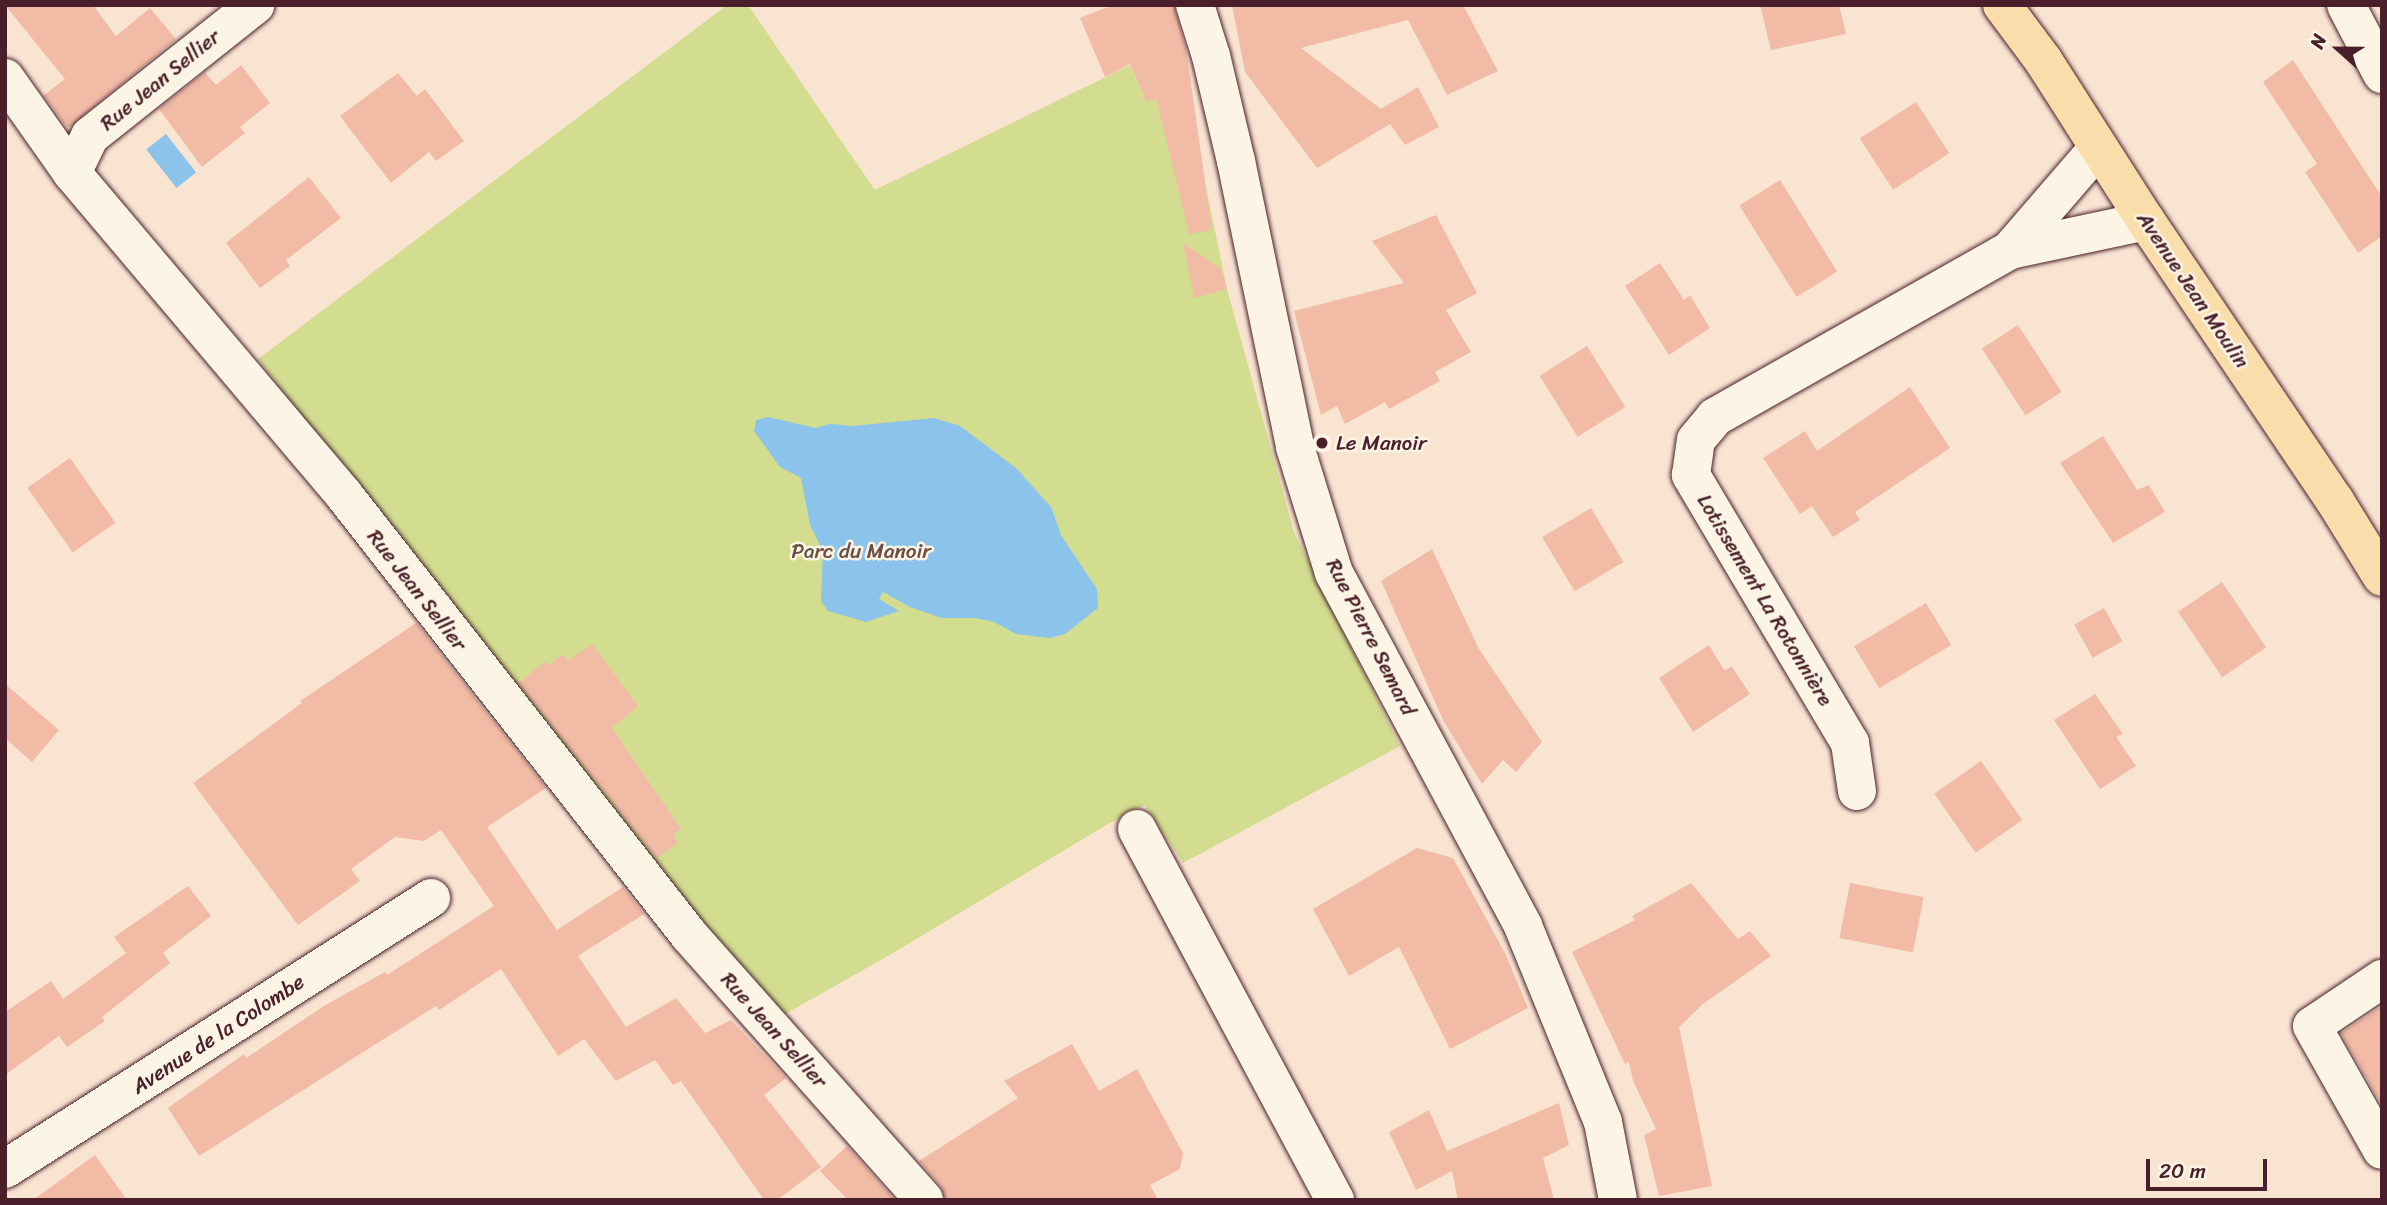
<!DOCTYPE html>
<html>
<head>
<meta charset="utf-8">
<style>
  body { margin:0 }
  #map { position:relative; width:2387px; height:1205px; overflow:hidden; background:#f9e4d2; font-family:Sriracha,sans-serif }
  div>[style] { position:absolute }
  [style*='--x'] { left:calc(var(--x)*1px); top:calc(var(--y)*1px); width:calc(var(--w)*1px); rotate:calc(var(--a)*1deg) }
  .green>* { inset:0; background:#d2dd90 }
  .water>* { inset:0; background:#8bc3ea; transform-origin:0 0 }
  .building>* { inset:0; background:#f1bba5; transform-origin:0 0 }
  .roads { filter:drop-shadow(0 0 2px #4a1f2b) drop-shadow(0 0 2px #4a1f2b) }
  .minor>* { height:38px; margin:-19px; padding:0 19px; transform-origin:19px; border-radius:19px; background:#fcf5e5 }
  .major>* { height:38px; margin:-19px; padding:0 19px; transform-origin:19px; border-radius:19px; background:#f9deab }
  .dots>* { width:19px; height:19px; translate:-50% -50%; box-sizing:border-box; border:4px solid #fcf5e5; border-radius:50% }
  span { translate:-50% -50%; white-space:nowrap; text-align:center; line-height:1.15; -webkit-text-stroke:5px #fcf5e5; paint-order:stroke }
  .street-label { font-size:21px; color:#4a1f2b }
  .poi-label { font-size:21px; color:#4a1f2b }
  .left { translate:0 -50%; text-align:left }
  .park-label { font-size:21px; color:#6c4e44 }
  .frame { position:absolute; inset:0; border:7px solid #4a1f2b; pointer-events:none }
  .north { position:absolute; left:2303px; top:14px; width:70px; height:70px; -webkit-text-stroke:5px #fcf5e5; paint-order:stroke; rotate:291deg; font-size:19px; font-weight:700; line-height:28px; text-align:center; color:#4a1f2b }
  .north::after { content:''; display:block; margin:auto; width:24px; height:32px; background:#4a1f2b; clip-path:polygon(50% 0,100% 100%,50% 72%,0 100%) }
  .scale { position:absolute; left:2146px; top:1159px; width:121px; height:32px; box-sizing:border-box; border:4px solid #4a1f2b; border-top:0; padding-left:9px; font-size:21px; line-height:24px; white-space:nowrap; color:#4a1f2b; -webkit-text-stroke:5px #fcf5e5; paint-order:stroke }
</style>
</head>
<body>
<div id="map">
  <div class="green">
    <div style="clip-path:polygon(727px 5px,748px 5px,875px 190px,1130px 65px,1146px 102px,1190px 83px,1205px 182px,1227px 289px,1294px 532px,1400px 746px,1183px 863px,1145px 805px,1108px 824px,888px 956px,778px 1018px,648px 865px,258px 359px)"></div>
  </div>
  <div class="water">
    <div style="left:166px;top:134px;width:49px;height:25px;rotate:52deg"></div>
    <div style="clip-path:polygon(768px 417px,816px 428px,830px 424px,852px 426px,934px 418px,960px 426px,1016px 468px,1051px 507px,1061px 535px,1097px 589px,1098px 608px,1065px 634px,1050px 638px,1016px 634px,994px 622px,975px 618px,942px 618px,910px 607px,883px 592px,879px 599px,899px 611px,866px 622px,828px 611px,821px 601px,823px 551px,810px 525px,801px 478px,780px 467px,754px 431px,756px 420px)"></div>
  </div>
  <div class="building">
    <div style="clip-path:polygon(5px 5px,93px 5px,116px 36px,150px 8px,176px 39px,70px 127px,66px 126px,44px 95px,65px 79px)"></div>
    <div style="clip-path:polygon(1113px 5px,1174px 5px,1186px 49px,1212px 230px,1189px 234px,1156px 98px,1146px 102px,1130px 64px,1105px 77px,1080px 18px)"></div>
    <div style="clip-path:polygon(1232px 5px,1463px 5px,1498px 71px,1447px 95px,1408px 20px,1301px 48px,1381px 109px,1418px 87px,1439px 127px,1405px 145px,1390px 124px,1317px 168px,1245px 72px)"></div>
    <div style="clip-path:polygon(1760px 5px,1839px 5px,1846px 34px,1771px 50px)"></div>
    <div style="clip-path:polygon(2293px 60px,2382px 197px,2382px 236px,2358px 253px,2305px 172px,2317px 164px,2263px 82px)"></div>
    <div style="clip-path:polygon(241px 65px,270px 103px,240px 127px,245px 133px,202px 167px,159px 109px,205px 72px,216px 85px)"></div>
    <div style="clip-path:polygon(398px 73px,417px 96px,425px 89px,464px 141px,436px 161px,429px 152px,391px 183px,340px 116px)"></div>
    <div style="left:1916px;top:102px;width:61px;height:67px;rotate:57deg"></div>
    <div style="clip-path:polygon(309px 177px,341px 218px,286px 260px,290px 266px,260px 288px,226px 243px)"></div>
    <div style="left:1780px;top:180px;width:108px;height:48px;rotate:58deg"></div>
    <div style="clip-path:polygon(1436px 215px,1477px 293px,1446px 310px,1471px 352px,1435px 372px,1440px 381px,1389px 409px,1385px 402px,1345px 424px,1337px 406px,1321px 415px,1294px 311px,1404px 283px,1372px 241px)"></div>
    <div style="clip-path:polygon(1183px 243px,1221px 269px,1227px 289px,1194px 298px)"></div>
    <div style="clip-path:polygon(1660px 263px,1684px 300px,1690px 295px,1710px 328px,1669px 355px,1625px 286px)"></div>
    <div style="left:2018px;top:325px;width:80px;height:43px;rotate:57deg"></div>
    <div style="left:1587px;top:346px;width:72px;height:56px;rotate:58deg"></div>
    <div style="clip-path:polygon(1910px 387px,1950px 448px,1855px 512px,1860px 520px,1833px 537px,1812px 506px,1800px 514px,1763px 458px,1805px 431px,1817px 451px)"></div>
    <div style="clip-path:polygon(2103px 436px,2137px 490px,2149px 485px,2165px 512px,2113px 543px,2060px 463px)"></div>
    <div style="left:70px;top:458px;width:79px;height:52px;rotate:55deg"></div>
    <div style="left:1591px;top:508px;width:63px;height:57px;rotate:59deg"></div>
    <div style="clip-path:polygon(1432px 549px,1479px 649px,1542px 742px,1516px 772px,1503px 760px,1482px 784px,1444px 722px,1381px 581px)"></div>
    <div style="left:2222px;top:582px;width:79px;height:53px;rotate:56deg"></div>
    <div style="left:1926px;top:603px;width:49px;height:84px;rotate:59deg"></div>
    <div style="left:2104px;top:608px;width:38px;height:34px;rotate:61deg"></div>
    <div style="clip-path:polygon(416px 623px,546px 788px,487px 827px,557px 930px,623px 887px,644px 914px,578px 956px,626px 1027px,676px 998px,705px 1033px,731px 1020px,786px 1078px,764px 1095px,821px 1167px,777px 1200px,764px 1200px,681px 1081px,673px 1085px,655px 1060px,616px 1081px,584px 1039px,558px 1056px,501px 969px,439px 1010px,436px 1006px,199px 1156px,168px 1108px,244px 1054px,246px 1058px,324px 1006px,385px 972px,387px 975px,494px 906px,441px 830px,424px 841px,395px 837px,351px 869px,360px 881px,298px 925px,193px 783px,302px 703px,300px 701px)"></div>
    <div style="clip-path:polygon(592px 644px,638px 706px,612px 728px,681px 829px,673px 835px,678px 843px,657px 858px,519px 683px,545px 661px,549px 665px,563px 654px,568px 661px)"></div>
    <div style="clip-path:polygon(1709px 645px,1724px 670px,1732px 667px,1750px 694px,1693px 732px,1659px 678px)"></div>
    <div style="clip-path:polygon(5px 684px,59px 730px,32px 762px,5px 738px)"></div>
    <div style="clip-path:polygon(2095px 694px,2123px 734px,2116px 737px,2136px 766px,2100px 789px,2054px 720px)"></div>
    <div style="left:1981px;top:761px;width:72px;height:57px;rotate:55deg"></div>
    <div style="clip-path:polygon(1417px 848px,1453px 858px,1505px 953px,1528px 1008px,1450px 1049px,1399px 947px,1349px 976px,1313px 909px)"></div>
    <div style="clip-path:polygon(1691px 883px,1738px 939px,1750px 931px,1771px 956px,1703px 1004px,1679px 1027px,1712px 1186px,1659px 1196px,1644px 1135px,1656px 1129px,1633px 1081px,1629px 1062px,1625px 1064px,1572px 952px,1635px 920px,1632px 916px)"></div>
    <div style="left:1850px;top:883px;width:75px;height:56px;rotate:11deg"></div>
    <div style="clip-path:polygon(188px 886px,211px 916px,163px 953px,170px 963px,102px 1017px,105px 1021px,67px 1047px,59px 1036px,5px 1075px,5px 1012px,51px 981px,63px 999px,126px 953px,114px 937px)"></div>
    <div style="clip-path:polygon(2382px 1006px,2382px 1105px,2341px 1033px)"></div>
    <div style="clip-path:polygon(1072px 1044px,1099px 1091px,1137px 1069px,1183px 1153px,1180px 1169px,1150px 1185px,1158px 1200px,945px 1200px,940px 1185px,919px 1161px,1018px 1098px,1004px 1081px)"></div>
    <div style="clip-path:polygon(1559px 1103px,1569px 1145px,1543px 1158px,1554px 1200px,1458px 1200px,1452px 1171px,1416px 1190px,1389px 1132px,1429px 1110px,1447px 1151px)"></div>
    <div style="clip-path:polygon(847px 1146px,895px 1200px,848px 1200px,820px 1171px)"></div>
    <div style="clip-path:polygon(95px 1155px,127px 1200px,33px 1200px)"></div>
  </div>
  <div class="roads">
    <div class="minor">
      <div style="--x:1195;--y:5;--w:53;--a:72.6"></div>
      <div style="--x:1211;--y:56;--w:108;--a:76.6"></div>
      <div style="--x:1236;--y:161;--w:292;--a:78.3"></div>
      <div style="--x:1295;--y:447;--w:132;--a:72.8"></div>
      <div style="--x:1334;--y:573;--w:400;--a:61.8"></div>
      <div style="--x:1523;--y:926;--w:212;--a:67.8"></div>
      <div style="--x:1603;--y:1122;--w:79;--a:79.1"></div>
      <div style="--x:2346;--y:5;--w:78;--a:62.4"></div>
      <div style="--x:5;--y:78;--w:116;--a:54.8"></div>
      <div style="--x:72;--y:173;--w:422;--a:49.8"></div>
      <div style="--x:344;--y:495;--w:559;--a:51.9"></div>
      <div style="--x:689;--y:935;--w:354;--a:48.4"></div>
      <div style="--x:72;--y:173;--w:41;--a:-64.1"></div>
      <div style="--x:90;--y:136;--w:211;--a:-38.4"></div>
      <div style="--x:2010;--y:250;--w:135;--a:-49.2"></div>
      <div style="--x:1857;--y:791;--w:49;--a:-98.3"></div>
      <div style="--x:1850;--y:743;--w:312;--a:-120.7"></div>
      <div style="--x:1691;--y:475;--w:35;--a:-82"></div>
      <div style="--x:1696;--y:440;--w:30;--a:-50"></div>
      <div style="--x:1715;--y:417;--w:339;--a:-29.5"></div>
      <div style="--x:2010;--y:250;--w:139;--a:-12"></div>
      <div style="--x:1137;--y:829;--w:421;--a:61.9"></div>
      <div style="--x:2382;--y:979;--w:84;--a:146.1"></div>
      <div style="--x:2312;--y:1026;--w:142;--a:60.6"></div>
      <div style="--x:5;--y:1169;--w:505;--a:-32.46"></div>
    </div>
    <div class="major">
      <div style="--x:2002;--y:5;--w:69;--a:53.3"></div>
      <div style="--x:2043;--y:60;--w:191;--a:57.4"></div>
      <div style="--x:2146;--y:221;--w:338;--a:56"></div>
      <div style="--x:2335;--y:501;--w:89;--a:58.3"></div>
    </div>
  </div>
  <div class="dots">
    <div style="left:1322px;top:443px;background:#4a1f2b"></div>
  </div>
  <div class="street-label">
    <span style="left:160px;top:80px;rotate:-39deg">Rue Jean Sellier</span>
    <span style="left:2193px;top:290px;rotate:56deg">Avenue Jean Moulin</span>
    <span style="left:417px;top:590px;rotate:52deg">Rue Jean Sellier</span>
    <span style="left:1765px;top:600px;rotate:59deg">Lotissement La Rotonnière</span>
    <span style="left:1371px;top:637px;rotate:63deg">Rue Pierre Semard</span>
    <span style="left:774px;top:1030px;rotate:48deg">Rue Jean Sellier</span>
    <span style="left:218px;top:1034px;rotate:-33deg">Avenue de la Colombe</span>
  </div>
  <div class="poi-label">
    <span class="left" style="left:1336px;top:443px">Le Manoir</span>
  </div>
  <div class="park-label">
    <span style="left:861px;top:551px">Parc du Manoir</span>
  </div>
  <div class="frame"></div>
  <div class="north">N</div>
  <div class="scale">20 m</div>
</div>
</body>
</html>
